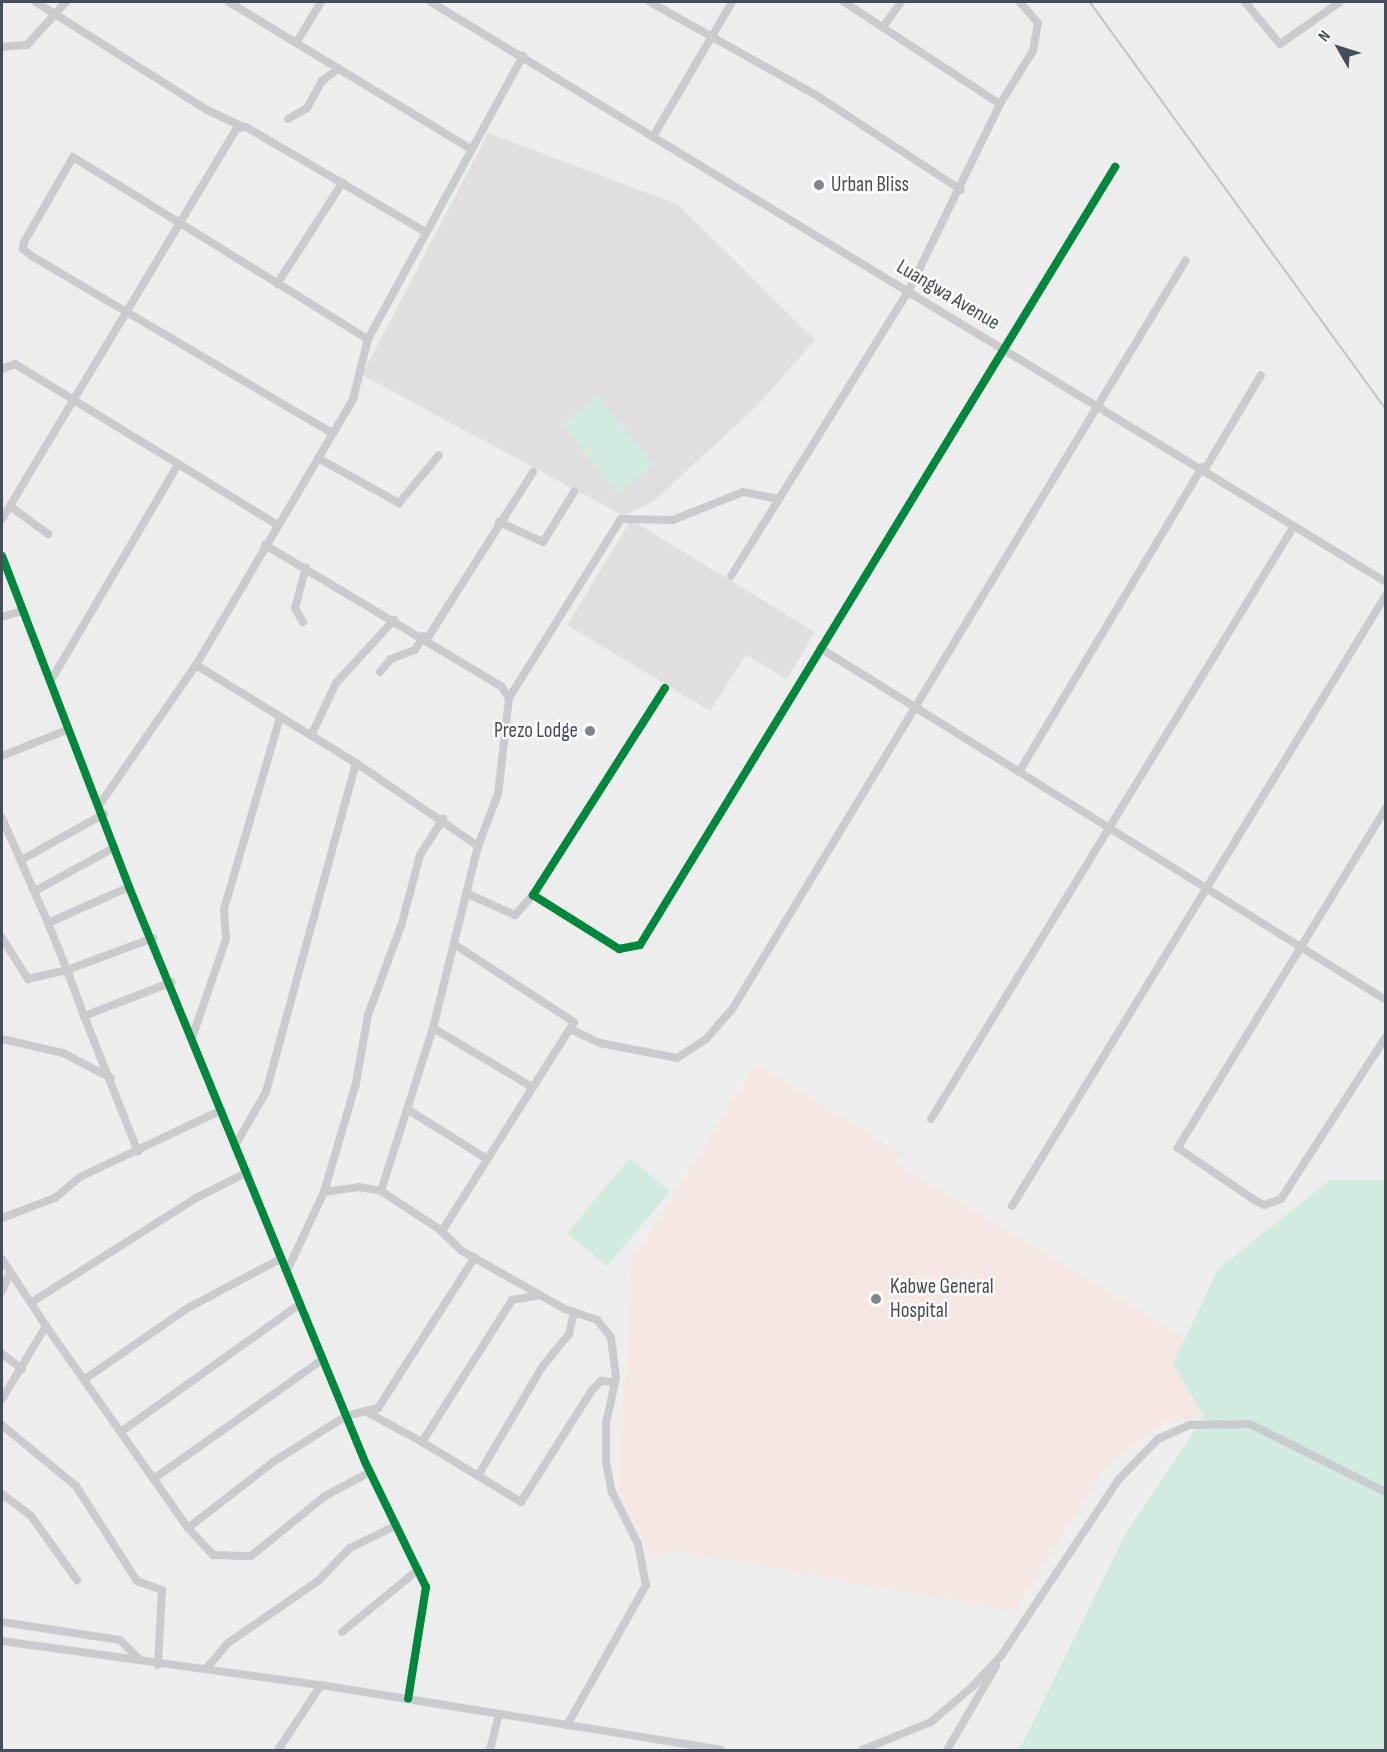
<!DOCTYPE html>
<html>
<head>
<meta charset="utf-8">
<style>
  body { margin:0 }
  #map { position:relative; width:1387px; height:1752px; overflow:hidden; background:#eeeded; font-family:"Sofia Sans Condensed",sans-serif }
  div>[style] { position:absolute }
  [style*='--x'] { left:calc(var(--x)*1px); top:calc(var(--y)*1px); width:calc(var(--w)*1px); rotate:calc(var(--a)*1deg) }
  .education>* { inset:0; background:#e0dede }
  .medical>* { inset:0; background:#f4e6e3 }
  .green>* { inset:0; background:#d1ecde; transform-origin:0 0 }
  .minor>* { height:8px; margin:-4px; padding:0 4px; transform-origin:4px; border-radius:4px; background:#c9cbce }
  .rail>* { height:1.5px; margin:-0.75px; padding:0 0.75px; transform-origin:0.75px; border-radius:0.75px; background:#c3c4c7 }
  .cycleway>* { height:8px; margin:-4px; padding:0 4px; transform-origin:4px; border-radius:4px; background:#00873e }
  .dots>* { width:16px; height:16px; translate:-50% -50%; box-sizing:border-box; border:3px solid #fff; border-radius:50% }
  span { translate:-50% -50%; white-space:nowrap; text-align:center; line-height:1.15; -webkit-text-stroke:5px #fff; paint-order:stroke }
  .poi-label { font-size:21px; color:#454d58 }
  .left { translate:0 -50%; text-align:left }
  .right { translate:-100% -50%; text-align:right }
  .street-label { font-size:21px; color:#454d58 }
  .frame { position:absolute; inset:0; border:3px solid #454d58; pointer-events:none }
  .north { position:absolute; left:1309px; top:18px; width:60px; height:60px; -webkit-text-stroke:4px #fff; paint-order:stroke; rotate:309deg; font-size:16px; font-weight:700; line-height:24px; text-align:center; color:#454d58 }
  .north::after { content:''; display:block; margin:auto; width:21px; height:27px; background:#454d58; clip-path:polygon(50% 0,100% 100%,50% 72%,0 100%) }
</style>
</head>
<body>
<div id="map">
  <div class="education">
    <div style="clip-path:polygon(488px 133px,677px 204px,815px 340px,757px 406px,654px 501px,624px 516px,362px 375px)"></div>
    <div style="clip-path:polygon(631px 520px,815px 632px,787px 679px,746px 655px,710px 711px,567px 625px)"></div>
  </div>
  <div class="medical">
    <div style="clip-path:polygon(756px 1064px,900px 1153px,894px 1163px,1185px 1338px,1173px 1364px,1204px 1415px,1165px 1422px,1107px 1465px,1015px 1611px,678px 1551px,650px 1556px,618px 1491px,632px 1260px)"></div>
  </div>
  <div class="green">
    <div style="left:598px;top:396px;width:88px;height:46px;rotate:51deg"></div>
    <div style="left:630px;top:1158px;width:52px;height:98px;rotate:40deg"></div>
    <div style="clip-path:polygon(1330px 1180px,1385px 1180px,1385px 1750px,1019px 1750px,1127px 1531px,1204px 1416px,1173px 1364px,1218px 1269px)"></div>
  </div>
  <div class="minor">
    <div style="--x:36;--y:2;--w:202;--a:32.3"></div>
    <div style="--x:207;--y:110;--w:38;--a:25"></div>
    <div style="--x:229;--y:2;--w:283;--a:31.3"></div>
    <div style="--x:431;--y:2;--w:1117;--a:31.27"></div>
    <div style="--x:650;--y:2;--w:190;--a:29.3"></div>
    <div style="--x:816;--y:95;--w:173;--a:33.2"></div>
    <div style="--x:844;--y:2;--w:186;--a:33.2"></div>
    <div style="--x:1245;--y:2;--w:55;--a:50.2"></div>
    <div style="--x:1280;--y:44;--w:73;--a:-35"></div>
    <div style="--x:883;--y:27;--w:31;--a:-54"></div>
    <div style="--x:298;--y:40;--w:44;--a:-58.8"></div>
    <div style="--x:2;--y:47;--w:25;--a:-5"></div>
    <div style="--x:27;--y:45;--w:58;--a:-47.8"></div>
    <div style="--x:288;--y:119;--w:22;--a:-30"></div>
    <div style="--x:307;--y:108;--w:31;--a:-61"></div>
    <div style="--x:322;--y:81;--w:21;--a:-37"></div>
    <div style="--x:654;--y:135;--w:154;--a:-59.6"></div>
    <div style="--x:277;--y:284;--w:121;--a:-57.1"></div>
    <div style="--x:2;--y:369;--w:14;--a:-21"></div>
    <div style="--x:15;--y:364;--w:306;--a:31.5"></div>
    <div style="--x:332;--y:433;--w:347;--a:-149.5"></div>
    <div style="--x:33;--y:257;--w:13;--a:-141"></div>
    <div style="--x:23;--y:249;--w:7;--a:-82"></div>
    <div style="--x:24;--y:242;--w:98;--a:-60"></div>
    <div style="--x:73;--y:157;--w:347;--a:31.7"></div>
    <div style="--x:318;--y:458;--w:93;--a:29.1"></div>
    <div style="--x:399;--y:503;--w:62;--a:-50.2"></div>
    <div style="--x:1205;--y:469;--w:109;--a:-59.2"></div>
    <div style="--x:11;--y:507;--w:46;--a:36.1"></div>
    <div style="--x:2;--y:519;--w:456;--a:-59"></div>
    <div style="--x:237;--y:128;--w:9;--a:-6"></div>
    <div style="--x:246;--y:127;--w:206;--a:30.3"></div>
    <div style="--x:499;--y:522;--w:48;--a:24.4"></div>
    <div style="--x:543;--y:542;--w:59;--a:-58.2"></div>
    <div style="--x:265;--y:545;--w:276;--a:30.9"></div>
    <div style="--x:502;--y:687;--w:13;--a:58"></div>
    <div style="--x:509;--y:698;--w:97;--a:96.5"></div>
    <div style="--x:498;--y:794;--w:56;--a:111"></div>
    <div style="--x:2;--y:556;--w:355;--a:69"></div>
    <div style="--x:129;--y:887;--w:451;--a:67.7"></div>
    <div style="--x:300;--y:1304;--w:173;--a:67.6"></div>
    <div style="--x:366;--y:1464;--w:137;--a:64"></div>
    <div style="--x:426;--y:1587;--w:113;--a:99.1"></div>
    <div style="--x:731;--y:576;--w:335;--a:-58.1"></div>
    <div style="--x:908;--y:292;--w:209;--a:-63.9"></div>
    <div style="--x:1000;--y:104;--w:62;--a:-58.1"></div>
    <div style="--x:1033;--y:51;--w:28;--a:-80"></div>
    <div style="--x:1038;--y:23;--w:28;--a:-131"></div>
    <div style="--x:2;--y:617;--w:21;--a:-17"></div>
    <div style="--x:303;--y:622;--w:16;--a:-120"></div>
    <div style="--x:295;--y:608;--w:42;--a:-75"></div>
    <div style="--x:427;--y:639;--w:198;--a:-57.6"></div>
    <div style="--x:820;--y:648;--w:667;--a:31.88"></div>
    <div style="--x:196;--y:665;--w:188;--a:31.5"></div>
    <div style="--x:356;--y:763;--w:341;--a:105.3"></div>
    <div style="--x:266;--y:1092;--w:60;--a:120"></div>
    <div style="--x:380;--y:672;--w:17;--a:-50"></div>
    <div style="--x:391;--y:659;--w:26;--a:-21"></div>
    <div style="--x:415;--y:650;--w:16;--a:-60"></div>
    <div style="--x:50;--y:682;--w:252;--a:-59.5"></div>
    <div style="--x:665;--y:688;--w:246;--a:122.5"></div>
    <div style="--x:533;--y:895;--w:102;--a:32.1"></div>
    <div style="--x:619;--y:949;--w:21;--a:-11"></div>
    <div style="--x:640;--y:945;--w:912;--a:-58.59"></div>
    <div style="--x:509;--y:698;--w:211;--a:-58"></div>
    <div style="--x:621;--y:519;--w:52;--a:1.1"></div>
    <div style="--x:673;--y:520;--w:75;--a:-21.8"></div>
    <div style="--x:743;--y:492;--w:37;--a:11"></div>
    <div style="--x:311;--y:736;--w:59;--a:-64.7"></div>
    <div style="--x:336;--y:683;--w:86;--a:-47.4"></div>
    <div style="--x:2;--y:756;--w:72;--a:-21.9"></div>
    <div style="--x:356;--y:763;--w:148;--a:34.2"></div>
    <div style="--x:478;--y:846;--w:187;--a:103.9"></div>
    <div style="--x:433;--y:1028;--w:171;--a:107.7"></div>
    <div style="--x:1019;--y:772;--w:356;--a:-59"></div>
    <div style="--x:100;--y:804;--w:169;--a:-55.4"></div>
    <div style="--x:196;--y:665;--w:309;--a:-59.4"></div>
    <div style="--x:353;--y:399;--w:62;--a:-76"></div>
    <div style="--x:368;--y:339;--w:323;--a:-61.3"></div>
    <div style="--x:1386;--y:808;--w:399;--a:121.5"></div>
    <div style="--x:1178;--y:1148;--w:94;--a:34.2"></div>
    <div style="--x:1256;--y:1201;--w:9;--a:27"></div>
    <div style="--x:1264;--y:1205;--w:18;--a:-19"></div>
    <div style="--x:1281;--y:1199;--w:193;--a:-57.1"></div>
    <div style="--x:2;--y:818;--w:115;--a:66.3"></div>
    <div style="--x:48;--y:923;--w:89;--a:-24"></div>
    <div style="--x:23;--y:859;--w:93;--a:-29.1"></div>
    <div style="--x:35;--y:891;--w:91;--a:-28.8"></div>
    <div style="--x:468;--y:894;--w:51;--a:24.1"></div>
    <div style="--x:515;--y:915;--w:27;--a:-48"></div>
    <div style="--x:48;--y:923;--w:51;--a:68"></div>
    <div style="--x:67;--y:970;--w:92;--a:-20.4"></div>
    <div style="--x:2;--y:938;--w:49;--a:57.6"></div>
    <div style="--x:28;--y:979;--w:40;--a:-13"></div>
    <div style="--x:67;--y:970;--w:49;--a:69.7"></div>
    <div style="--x:84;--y:1016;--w:94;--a:-21.1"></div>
    <div style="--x:84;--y:1016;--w:146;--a:68.3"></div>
    <div style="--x:433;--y:1028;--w:115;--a:30.8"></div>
    <div style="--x:572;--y:1030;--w:31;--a:25"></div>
    <div style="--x:600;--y:1043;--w:78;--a:11"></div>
    <div style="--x:677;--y:1058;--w:35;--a:-33"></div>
    <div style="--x:706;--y:1039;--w:41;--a:-48.9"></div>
    <div style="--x:733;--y:1008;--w:874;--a:-58.8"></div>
    <div style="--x:192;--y:1038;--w:105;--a:-71"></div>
    <div style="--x:226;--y:939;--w:30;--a:-94"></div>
    <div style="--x:224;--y:909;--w:200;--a:-73.7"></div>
    <div style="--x:2;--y:1039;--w:63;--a:12.9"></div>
    <div style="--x:63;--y:1053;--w:54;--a:27.5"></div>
    <div style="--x:407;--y:1109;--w:94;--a:32"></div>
    <div style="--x:931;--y:1119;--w:695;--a:-58.53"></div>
    <div style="--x:324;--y:1192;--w:35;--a:-8"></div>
    <div style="--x:359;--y:1187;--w:22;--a:10"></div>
    <div style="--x:381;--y:1191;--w:69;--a:33.2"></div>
    <div style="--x:439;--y:1229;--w:32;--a:44"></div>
    <div style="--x:462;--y:1251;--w:118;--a:29.4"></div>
    <div style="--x:565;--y:1309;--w:34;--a:19"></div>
    <div style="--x:597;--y:1320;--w:22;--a:51"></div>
    <div style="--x:611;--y:1337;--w:41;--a:83"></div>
    <div style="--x:616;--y:1378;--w:46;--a:102.5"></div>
    <div style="--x:606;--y:1423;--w:39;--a:90"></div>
    <div style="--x:606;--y:1462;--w:31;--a:79"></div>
    <div style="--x:612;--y:1492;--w:58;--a:63.4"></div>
    <div style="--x:638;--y:1544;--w:42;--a:79"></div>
    <div style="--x:646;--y:1585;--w:161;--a:119.4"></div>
    <div style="--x:1012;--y:1206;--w:716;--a:-58.53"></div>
    <div style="--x:2;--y:1218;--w:57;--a:-20.7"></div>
    <div style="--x:55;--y:1198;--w:33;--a:-40"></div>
    <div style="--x:80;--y:1177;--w:157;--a:-25.3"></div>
    <div style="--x:442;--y:1231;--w:247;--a:-57.7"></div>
    <div style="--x:574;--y:1022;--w:143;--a:-147"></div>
    <div style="--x:2;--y:1259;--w:80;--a:56.7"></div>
    <div style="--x:46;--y:1326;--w:85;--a:121.1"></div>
    <div style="--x:287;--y:1271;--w:87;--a:-64.9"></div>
    <div style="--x:324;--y:1192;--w:114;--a:-73.6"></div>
    <div style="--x:356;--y:1083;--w:69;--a:-80"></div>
    <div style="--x:368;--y:1015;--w:98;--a:-69.7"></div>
    <div style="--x:402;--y:923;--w:70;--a:-75.2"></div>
    <div style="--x:420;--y:855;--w:43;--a:-57.4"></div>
    <div style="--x:2;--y:1291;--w:20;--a:-66"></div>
    <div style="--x:32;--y:1302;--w:194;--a:-32.4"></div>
    <div style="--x:196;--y:1198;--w:58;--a:-26.6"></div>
    <div style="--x:46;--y:1326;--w:247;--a:54.9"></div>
    <div style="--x:188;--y:1528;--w:37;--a:47"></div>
    <div style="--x:213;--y:1555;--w:38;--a:2"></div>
    <div style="--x:251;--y:1556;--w:95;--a:-39"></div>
    <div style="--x:325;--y:1496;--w:51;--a:-28.1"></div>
    <div style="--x:2;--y:1354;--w:25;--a:37"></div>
    <div style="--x:85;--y:1379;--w:125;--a:-34.6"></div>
    <div style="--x:188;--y:1308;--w:106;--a:-28"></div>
    <div style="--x:365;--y:1411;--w:65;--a:28.5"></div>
    <div style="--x:422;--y:1442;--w:168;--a:-57.6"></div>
    <div style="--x:512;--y:1300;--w:28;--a:-10"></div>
    <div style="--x:2;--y:1425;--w:96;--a:39.5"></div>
    <div style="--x:76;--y:1486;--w:113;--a:57.3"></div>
    <div style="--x:137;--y:1581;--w:27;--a:20"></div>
    <div style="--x:162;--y:1590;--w:75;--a:93.1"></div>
    <div style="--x:122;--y:1431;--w:219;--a:-35.5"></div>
    <div style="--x:422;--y:1442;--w:116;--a:31.2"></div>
    <div style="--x:521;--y:1502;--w:133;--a:-57.6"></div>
    <div style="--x:592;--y:1390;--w:13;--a:-45"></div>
    <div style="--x:601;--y:1381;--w:14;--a:4"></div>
    <div style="--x:479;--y:1474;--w:124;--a:-59.5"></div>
    <div style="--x:542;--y:1367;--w:43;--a:-50.7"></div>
    <div style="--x:569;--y:1334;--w:23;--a:-77"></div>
    <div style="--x:155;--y:1478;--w:206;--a:-35.3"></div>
    <div style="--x:2;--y:1494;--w:36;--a:37"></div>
    <div style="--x:31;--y:1516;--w:79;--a:54.3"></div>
    <div style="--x:188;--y:1528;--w:108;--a:-37.8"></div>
    <div style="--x:273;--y:1462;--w:86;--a:-32.2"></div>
    <div style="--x:346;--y:1416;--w:33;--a:-14"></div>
    <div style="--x:378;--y:1408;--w:179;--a:-57.3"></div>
    <div style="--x:2;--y:1622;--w:119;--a:8.7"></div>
    <div style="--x:120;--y:1640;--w:28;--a:45"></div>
    <div style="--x:342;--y:1632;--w:99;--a:-39.3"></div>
    <div style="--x:2;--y:1641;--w:322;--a:7.9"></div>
    <div style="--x:321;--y:1685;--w:405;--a:9.2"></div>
    <div style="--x:206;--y:1669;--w:34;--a:-50"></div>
    <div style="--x:228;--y:1643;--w:109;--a:-34.6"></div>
    <div style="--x:318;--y:1581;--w:46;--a:-45.9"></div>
    <div style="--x:350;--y:1548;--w:52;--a:-26.1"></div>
    <div style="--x:278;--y:1750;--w:78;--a:-56.5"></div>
    <div style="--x:490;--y:1750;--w:37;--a:-76"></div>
    <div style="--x:862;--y:1750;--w:74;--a:-22.1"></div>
    <div style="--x:931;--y:1722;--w:54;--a:-40.5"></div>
    <div style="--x:972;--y:1687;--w:42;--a:-46.9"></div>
    <div style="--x:1001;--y:1656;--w:213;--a:-56.3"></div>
    <div style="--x:1119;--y:1479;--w:56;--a:-45.7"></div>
    <div style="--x:1158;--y:1439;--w:35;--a:-24"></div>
    <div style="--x:1190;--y:1425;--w:60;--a:-1"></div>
    <div style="--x:1250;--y:1424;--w:152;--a:26.6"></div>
    <div style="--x:947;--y:1750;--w:97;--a:-59.7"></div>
  </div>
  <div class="rail">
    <div style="--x:1090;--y:2;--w:503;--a:53.97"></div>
  </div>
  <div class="cycleway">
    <div style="--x:2;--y:556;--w:355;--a:69"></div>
    <div style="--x:129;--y:887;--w:451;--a:67.7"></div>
    <div style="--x:300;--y:1304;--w:173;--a:67.6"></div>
    <div style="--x:366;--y:1464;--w:137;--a:64"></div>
    <div style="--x:426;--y:1587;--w:113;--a:99.1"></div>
    <div style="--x:665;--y:688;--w:246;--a:122.5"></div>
    <div style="--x:533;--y:895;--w:102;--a:32.1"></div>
    <div style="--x:619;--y:949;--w:21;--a:-11"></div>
    <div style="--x:640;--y:945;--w:912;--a:-58.59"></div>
  </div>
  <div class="dots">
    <div style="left:819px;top:185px;background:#80858c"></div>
    <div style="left:590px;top:731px;background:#80858c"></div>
    <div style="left:876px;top:1299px;background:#80858c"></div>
  </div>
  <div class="poi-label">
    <span class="left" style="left:831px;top:185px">Urban Bliss</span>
    <span class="right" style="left:578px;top:731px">Prezo Lodge</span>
    <span class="left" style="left:890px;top:1299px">Kabwe General<br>Hospital</span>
  </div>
  <div class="street-label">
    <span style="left:948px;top:295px;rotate:31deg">Luangwa Avenue</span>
  </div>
  <div class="frame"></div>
  <div class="north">N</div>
</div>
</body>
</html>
